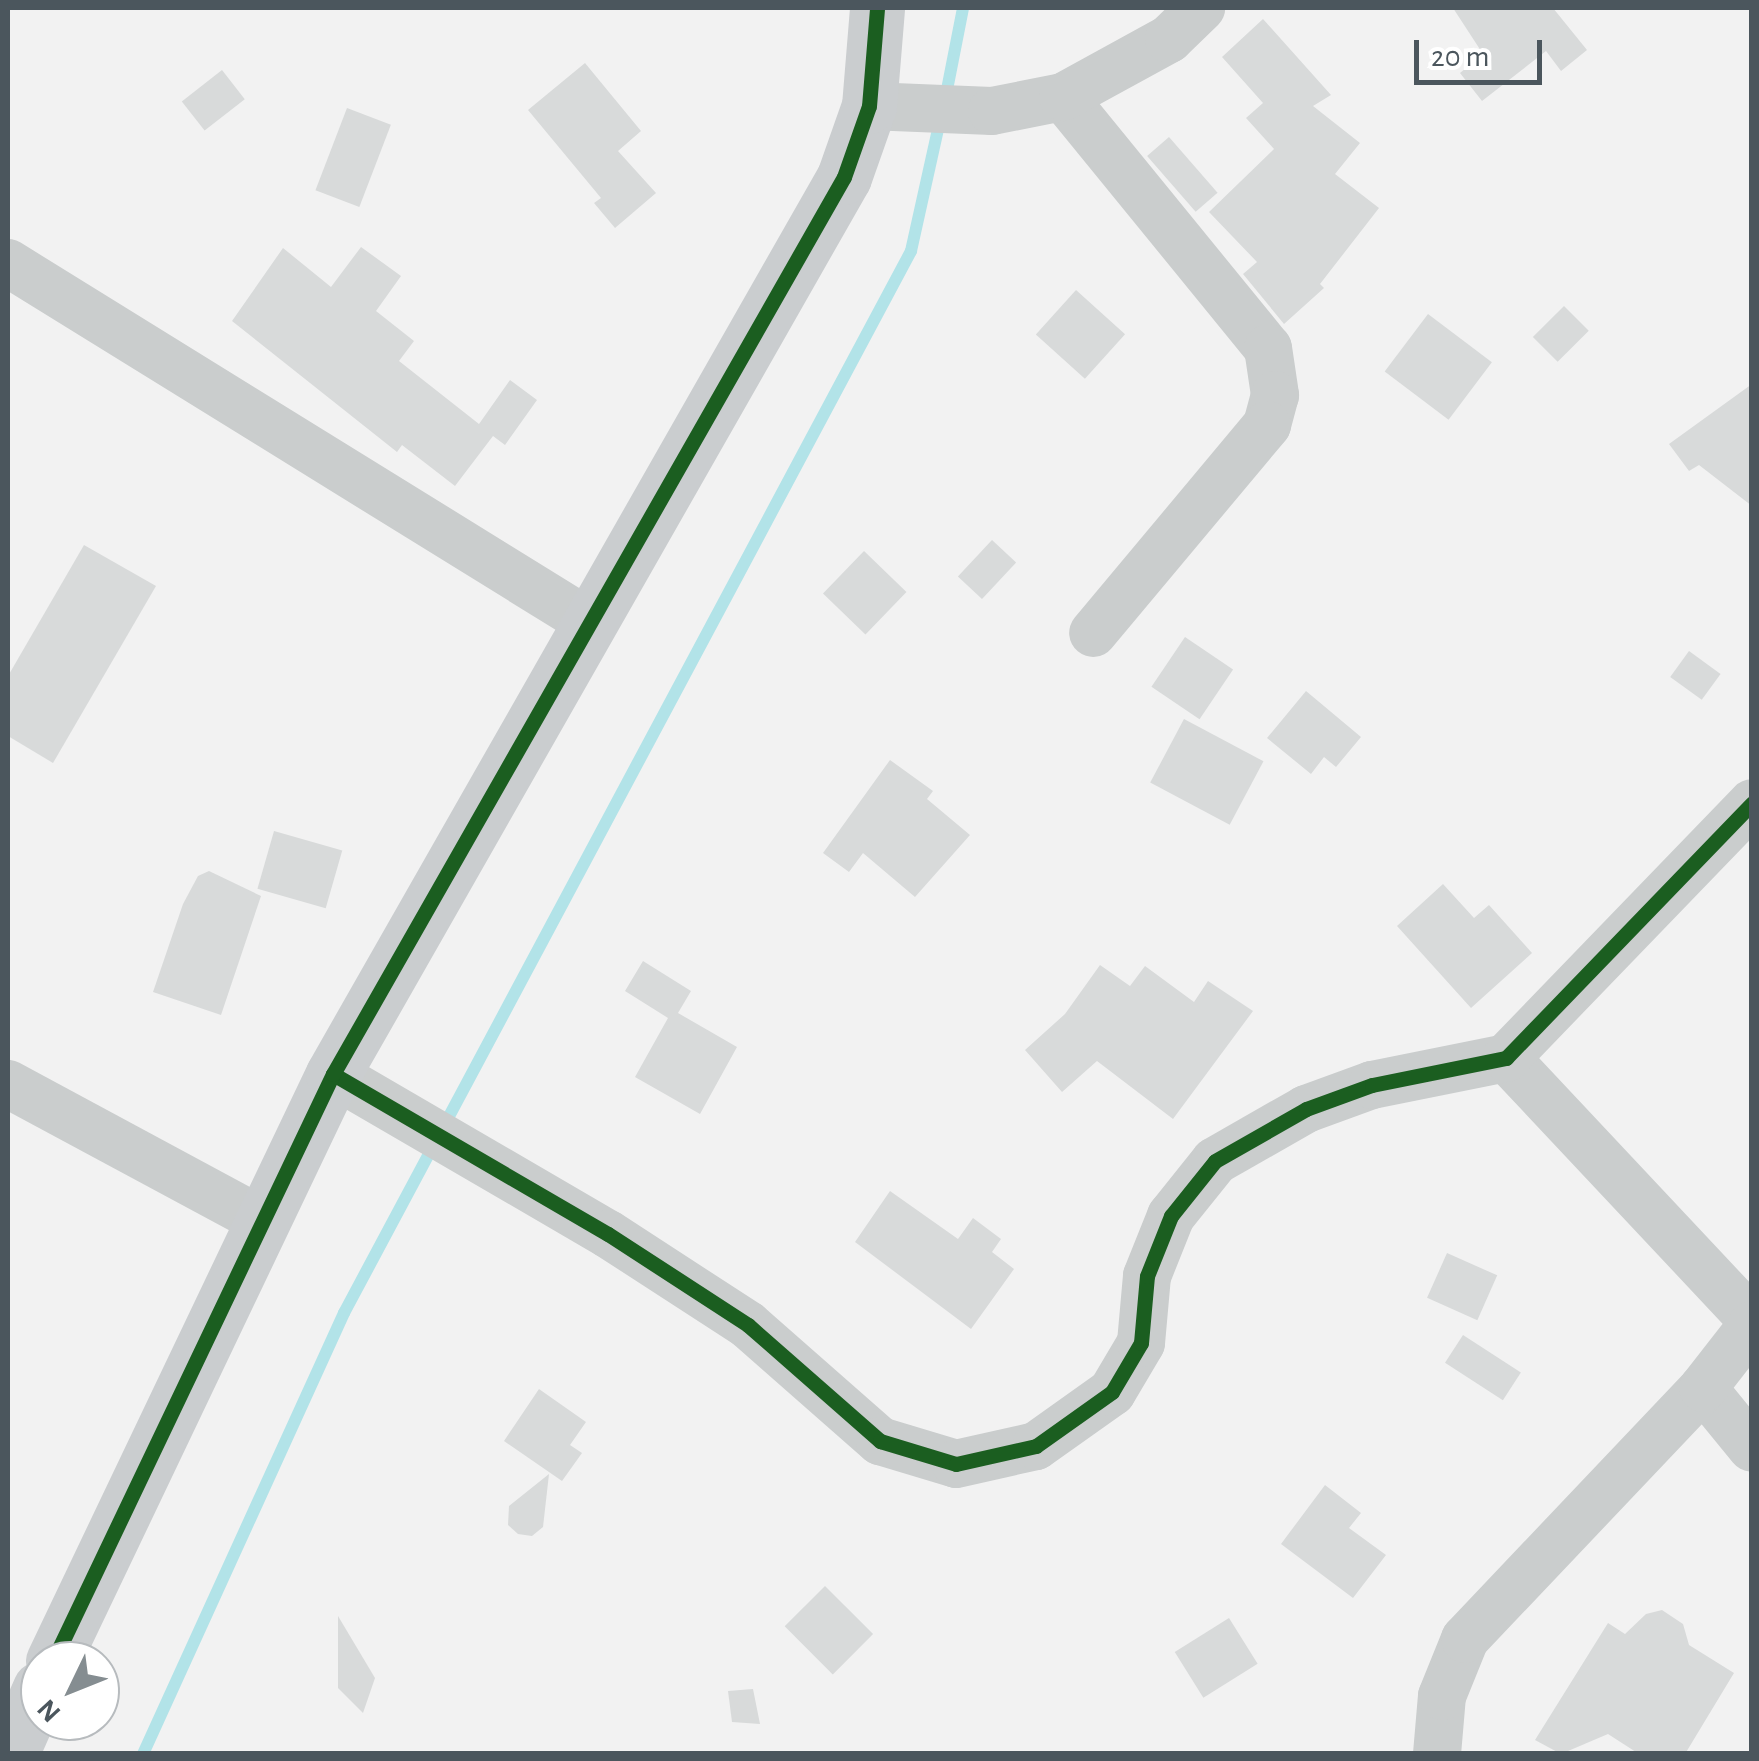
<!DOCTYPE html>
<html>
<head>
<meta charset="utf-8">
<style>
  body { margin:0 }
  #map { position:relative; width:1759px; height:1761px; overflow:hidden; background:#f2f2f2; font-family:"Alegreya Sans",sans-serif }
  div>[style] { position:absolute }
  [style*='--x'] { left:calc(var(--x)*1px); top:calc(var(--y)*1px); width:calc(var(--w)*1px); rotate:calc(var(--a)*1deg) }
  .stream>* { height:12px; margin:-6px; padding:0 6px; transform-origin:6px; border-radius:6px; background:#b2e3e8 }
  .building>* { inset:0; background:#d8dada; transform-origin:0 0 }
  .street>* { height:48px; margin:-24px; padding:0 24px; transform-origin:24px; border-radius:24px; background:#cacdcd }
  .secondary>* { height:55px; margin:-27.5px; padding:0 27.5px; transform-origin:27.5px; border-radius:27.5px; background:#cacdcf }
  .cycleway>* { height:15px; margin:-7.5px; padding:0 7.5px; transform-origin:7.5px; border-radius:7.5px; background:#1b5e20 }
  span { translate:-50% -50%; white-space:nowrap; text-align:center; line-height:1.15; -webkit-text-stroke:10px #fff; paint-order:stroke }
  .frame { position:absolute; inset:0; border:10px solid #4b565d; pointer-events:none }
  .north { position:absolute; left:20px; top:1641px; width:100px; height:100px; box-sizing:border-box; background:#fff; border:2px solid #b7bbbe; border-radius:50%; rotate:227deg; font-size:28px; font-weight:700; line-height:40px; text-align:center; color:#4b565d }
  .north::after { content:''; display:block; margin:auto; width:35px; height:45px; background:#858d91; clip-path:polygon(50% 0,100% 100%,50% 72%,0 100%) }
  .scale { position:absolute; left:1414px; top:40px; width:128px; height:45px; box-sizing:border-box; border:5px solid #4b565d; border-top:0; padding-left:12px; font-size:30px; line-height:35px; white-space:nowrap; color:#4b565d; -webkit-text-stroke:8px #fff; paint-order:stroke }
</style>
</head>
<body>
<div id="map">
  <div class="stream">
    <div style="--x:945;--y:100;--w:94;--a:-78.9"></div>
    <div style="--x:143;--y:1754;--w:485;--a:-65.5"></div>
    <div style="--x:344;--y:1313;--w:1204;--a:-61.9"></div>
    <div style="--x:911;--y:251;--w:134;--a:-77.5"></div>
  </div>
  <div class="building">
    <div style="clip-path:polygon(1453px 8px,1553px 8px,1587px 50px,1561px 71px,1546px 51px,1482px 101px,1460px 73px,1483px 54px)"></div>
    <div style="clip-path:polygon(1263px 19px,1331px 95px,1313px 106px,1360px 143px,1335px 174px,1379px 208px,1320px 284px,1324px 288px,1284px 324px,1243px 274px,1257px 262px,1209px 212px,1274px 149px,1246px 118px,1263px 103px,1222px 57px)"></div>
    <div style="clip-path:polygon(585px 63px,641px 131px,618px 151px,656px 193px,615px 228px,594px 203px,601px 198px,528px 110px)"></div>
    <div style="left:222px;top:70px;width:37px;height:51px;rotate:52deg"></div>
    <div style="left:347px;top:108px;width:47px;height:88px;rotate:21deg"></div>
    <div style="left:1169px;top:137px;width:74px;height:29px;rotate:49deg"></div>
    <div style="clip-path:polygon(361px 247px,401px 276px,376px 311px,414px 341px,399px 361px,479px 424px,510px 380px,537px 400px,505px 445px,493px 436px,455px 486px,402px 445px,397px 452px,232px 321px,283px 248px,331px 287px)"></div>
    <div style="left:1076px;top:290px;width:66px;height:60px;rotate:42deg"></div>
    <div style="left:1564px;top:306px;width:35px;height:44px;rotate:45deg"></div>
    <div style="left:1428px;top:314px;width:80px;height:72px;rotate:37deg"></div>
    <div style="clip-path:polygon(1752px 384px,1752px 506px,1699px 465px,1689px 471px,1669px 444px)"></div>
    <div style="left:992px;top:540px;width:33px;height:50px;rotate:43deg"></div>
    <div style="clip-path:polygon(84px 545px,156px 586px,53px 763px,8px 736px,8px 676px)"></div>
    <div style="left:864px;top:551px;width:59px;height:59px;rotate:44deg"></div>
    <div style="left:1185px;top:637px;width:58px;height:60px;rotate:34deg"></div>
    <div style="left:1689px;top:651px;width:39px;height:32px;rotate:36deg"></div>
    <div style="clip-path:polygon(1306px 691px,1361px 737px,1336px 767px,1324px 757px,1311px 774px,1267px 738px)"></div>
    <div style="left:1184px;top:719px;width:90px;height:72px;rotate:28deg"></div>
    <div style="clip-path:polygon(890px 760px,933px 791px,927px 799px,970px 835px,915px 897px,863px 853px,849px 872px,823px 853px)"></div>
    <div style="left:274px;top:831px;width:71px;height:60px;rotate:16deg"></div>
    <div style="clip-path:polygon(209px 871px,261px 896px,221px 1015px,153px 992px,183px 904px,198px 876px)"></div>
    <div style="clip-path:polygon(1443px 884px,1474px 918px,1489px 905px,1532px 953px,1471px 1008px,1397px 926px)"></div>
    <div style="clip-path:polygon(643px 961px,691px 991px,678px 1013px,737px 1047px,700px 1114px,635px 1077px,668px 1018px,625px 991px)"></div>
    <div style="clip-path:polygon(1100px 965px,1130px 986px,1145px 966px,1194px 1002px,1208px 981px,1253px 1011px,1173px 1119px,1097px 1061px,1062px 1092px,1025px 1050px,1065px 1014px)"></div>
    <div style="clip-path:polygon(890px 1191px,958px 1239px,973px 1218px,1001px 1239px,992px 1252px,1014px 1269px,971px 1329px,855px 1242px)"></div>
    <div style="left:1447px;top:1253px;width:55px;height:49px;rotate:24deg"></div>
    <div style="left:1463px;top:1335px;width:69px;height:33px;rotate:33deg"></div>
    <div style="clip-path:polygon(539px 1389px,586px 1422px,570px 1445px,582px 1453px,562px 1481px,504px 1441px)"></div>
    <div style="clip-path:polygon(549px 1474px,543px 1527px,532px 1536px,518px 1534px,508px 1525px,509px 1506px)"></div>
    <div style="clip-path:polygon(1325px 1485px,1361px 1513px,1349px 1528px,1386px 1555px,1353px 1598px,1281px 1544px)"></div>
    <div style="left:825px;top:1586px;width:68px;height:57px;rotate:45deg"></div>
    <div style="clip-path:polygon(1662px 1610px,1683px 1624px,1689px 1645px,1734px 1673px,1685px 1754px,1639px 1754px,1608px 1734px,1561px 1754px,1535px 1740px,1608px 1623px,1625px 1634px,1646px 1614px)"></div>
    <div style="clip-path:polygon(338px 1616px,375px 1678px,363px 1713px,338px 1688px)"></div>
    <div style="left:1229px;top:1618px;width:54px;height:64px;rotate:58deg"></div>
    <div style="clip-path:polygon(753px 1689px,760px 1724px,732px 1722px,728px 1691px)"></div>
  </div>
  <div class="street">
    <div style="--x:1063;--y:97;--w:324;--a:50.8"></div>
    <div style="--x:1268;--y:348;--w:48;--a:81.5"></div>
    <div style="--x:1275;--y:395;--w:31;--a:105"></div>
    <div style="--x:1267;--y:425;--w:271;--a:129.9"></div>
    <div style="--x:869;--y:106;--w:123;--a:2.3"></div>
    <div style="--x:992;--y:111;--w:72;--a:-11.2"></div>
    <div style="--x:1063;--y:97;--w:121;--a:-28.7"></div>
    <div style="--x:1169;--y:39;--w:45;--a:-44.1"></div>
    <div style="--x:8;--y:263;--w:681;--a:31.73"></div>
    <div style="--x:1506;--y:1058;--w:359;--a:46.8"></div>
    <div style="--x:333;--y:1074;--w:318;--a:30.2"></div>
    <div style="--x:608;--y:1234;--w:167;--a:33"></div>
    <div style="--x:748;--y:1325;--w:176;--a:41.3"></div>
    <div style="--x:880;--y:1441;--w:79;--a:16.8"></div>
    <div style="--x:956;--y:1464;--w:82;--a:-12.7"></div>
    <div style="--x:1036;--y:1446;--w:93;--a:-35.4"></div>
    <div style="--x:1112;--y:1392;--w:57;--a:-59.4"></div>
    <div style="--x:1141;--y:1343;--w:67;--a:-84.9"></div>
    <div style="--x:1147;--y:1276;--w:65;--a:-68.2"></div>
    <div style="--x:1171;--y:1216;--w:70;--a:-51.3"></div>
    <div style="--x:1215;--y:1161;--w:105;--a:-29.7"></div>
    <div style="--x:1306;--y:1109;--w:70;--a:-20"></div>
    <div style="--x:1372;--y:1085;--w:137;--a:-11.4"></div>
    <div style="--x:1506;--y:1058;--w:354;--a:-46"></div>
    <div style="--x:8;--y:1084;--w:291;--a:28.3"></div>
    <div style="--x:1703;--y:1388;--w:77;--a:50.8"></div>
    <div style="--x:1437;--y:1754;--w:58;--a:-85.1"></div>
    <div style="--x:1442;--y:1696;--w:61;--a:-68"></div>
    <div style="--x:1465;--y:1639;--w:346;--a:-46.5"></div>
    <div style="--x:1703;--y:1388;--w:80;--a:-52.1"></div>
  </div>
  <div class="secondary">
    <div style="--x:53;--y:1661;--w:650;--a:-64.5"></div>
    <div style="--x:333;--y:1074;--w:1032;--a:-60.33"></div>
    <div style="--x:844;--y:177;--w:75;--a:-70.6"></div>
    <div style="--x:869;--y:106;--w:98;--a:-85.3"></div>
    <div style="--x:11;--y:1754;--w:72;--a:-66.3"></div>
  </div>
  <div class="cycleway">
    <div style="--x:333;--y:1074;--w:318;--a:30.2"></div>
    <div style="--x:608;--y:1234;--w:167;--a:33"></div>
    <div style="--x:748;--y:1325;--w:176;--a:41.3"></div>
    <div style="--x:880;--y:1441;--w:79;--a:16.8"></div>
    <div style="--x:956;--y:1464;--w:82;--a:-12.7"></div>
    <div style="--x:1036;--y:1446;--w:93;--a:-35.4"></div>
    <div style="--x:1112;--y:1392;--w:57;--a:-59.4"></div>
    <div style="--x:1141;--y:1343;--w:67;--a:-84.9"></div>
    <div style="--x:1147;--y:1276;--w:65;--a:-68.2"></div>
    <div style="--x:1171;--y:1216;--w:70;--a:-51.3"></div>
    <div style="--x:1215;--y:1161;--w:105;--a:-29.7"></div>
    <div style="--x:1306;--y:1109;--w:70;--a:-20"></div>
    <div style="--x:1372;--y:1085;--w:137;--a:-11.4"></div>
    <div style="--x:1506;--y:1058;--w:354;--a:-46"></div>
    <div style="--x:53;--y:1661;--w:650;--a:-64.5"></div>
    <div style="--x:333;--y:1074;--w:1032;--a:-60.33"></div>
    <div style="--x:844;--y:177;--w:75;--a:-70.6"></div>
    <div style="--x:869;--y:106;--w:98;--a:-85.3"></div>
  </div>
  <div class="frame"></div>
  <div class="north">N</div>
  <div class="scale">20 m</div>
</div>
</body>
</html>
